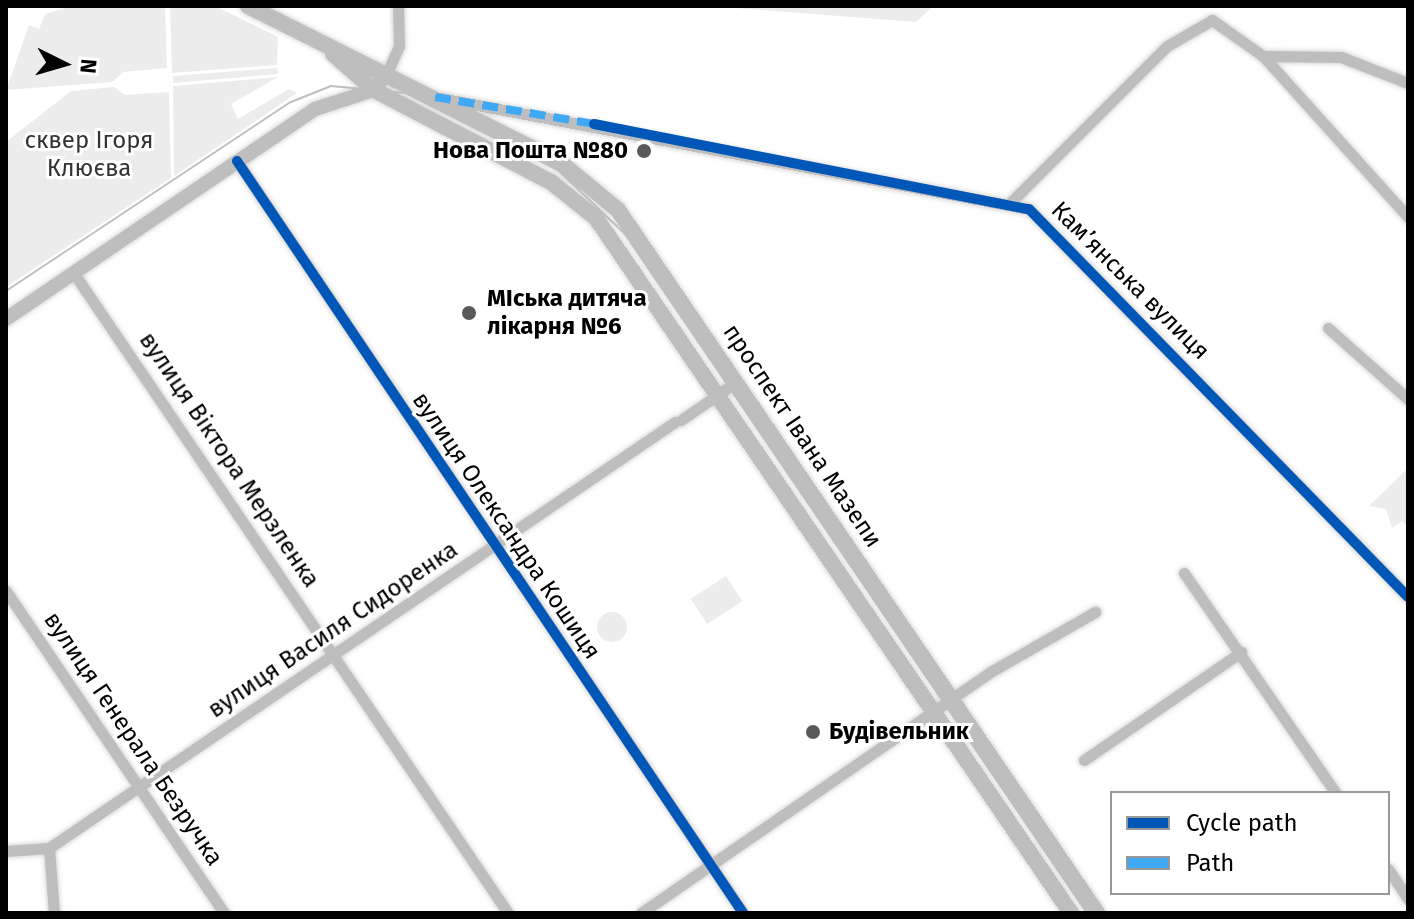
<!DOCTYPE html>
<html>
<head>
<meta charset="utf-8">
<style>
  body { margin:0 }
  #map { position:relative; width:1414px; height:919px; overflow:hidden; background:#fff; font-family:"Fira Sans",sans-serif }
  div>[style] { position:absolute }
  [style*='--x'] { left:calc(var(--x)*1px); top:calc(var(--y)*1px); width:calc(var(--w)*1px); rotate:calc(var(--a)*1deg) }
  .green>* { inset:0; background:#ececec; transform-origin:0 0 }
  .round { border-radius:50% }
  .roads { filter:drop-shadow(0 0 2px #dbdbdb) drop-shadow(0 0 2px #dbdbdb) }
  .minor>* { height:11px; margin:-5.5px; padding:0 5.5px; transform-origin:5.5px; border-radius:5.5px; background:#bebebe }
  .major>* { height:14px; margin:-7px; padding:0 7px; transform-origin:7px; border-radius:7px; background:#bebebe }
  .highway>* { height:16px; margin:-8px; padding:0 8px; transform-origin:8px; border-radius:8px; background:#bebebe }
  .tram>* { height:2px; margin:-1px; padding:0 1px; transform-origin:1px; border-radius:1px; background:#bebebe }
  .quiet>* { height:8px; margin-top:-4px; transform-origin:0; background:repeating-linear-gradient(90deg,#3fa9f5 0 16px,transparent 0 24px) }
  .cycleway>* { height:10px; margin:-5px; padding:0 5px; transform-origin:5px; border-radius:5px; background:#0057b8 }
  .dots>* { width:22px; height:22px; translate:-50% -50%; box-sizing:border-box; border:4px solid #fff; border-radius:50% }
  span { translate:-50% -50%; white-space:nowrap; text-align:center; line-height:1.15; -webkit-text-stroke:6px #fff; paint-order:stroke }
  .park-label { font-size:24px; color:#333 }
  .poi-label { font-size:24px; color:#000; font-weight:700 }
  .right { translate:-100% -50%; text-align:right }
  .left { translate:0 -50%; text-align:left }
  .street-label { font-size:24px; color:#000 }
  .frame { position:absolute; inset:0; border:8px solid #000; pointer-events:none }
  .legend { position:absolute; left:1110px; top:791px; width:280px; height:104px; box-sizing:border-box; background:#fff; border:2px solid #999; margin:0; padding:10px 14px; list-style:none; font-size:24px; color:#000 }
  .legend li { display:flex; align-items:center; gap:16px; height:40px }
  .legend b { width:40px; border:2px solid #999 }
  .north { position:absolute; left:24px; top:24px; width:80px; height:80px; -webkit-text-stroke:6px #fff; paint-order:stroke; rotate:95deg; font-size:22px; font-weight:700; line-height:32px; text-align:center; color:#000 }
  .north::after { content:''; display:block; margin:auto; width:28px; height:36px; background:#000; clip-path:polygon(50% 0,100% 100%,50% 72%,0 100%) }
</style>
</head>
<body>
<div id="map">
  <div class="green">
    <div style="clip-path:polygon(72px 6px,165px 6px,167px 68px,123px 72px,112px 82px,6px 90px,29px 25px,39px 29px,45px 14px)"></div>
    <div style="clip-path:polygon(170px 6px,215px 6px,278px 37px,277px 65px,172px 73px)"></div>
    <div style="clip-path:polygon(711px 6px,933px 6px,916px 22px)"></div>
    <div style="clip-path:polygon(277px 68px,278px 74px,173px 83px,173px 76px)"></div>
    <div style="clip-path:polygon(278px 77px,231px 104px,238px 119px,289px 89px,297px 93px,174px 176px,173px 86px)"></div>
    <div style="clip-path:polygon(114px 87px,125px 95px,169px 92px,171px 178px,6px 287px,6px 142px,71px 91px)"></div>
    <div style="clip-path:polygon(1408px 468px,1408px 527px,1402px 521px,1392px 528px,1386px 509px,1369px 506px)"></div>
    <div style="left:726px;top:576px;width:30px;height:42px;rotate:57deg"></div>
    <div class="round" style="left:597px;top:612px;width:30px;height:30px"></div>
  </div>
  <div class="roads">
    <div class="minor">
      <div style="--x:1263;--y:56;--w:78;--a:0.7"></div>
      <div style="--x:1341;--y:57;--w:72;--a:21.2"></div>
      <div style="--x:387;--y:73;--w:30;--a:-66"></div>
      <div style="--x:399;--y:46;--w:40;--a:-91.4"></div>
      <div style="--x:440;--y:98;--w:599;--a:10.67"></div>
      <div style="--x:1029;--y:209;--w:542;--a:45.67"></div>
      <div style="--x:237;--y:161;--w:906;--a:56.06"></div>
      <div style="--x:1009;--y:204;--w:223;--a:-45"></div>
      <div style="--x:1167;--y:46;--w:52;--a:-30"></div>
      <div style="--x:1212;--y:20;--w:62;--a:35.2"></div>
      <div style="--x:1263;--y:56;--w:217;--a:48"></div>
      <div style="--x:73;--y:272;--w:775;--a:55.84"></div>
      <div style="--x:1328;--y:328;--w:107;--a:41.6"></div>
      <div style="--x:681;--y:420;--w:67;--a:-34.6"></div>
      <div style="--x:1184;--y:573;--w:267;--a:55.4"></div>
      <div style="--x:6;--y:591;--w:389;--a:55.9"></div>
      <div style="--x:1084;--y:760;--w:191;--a:-34.5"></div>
      <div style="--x:49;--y:848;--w:65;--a:85.6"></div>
      <div style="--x:6;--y:851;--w:43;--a:-4"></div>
      <div style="--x:49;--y:848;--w:757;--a:-34.24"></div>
      <div style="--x:1388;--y:869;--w:36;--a:56"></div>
      <div style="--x:641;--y:913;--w:426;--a:-34.6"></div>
      <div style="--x:992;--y:671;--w:119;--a:-29.8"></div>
    </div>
    <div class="major">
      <div style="--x:6;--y:319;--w:374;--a:-34.2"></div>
      <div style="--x:315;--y:109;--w:62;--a:-17.9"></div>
      <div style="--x:374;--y:90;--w:21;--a:-53"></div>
    </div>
    <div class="highway">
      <div style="--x:248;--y:6;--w:350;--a:26.6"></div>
      <div style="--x:561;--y:163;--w:74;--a:39.5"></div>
      <div style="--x:618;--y:210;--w:851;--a:55.73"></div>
      <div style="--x:333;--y:54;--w:55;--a:41.3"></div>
      <div style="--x:374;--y:90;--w:199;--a:27.5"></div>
      <div style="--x:551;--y:182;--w:58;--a:38.7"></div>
      <div style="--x:596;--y:218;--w:842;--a:55.65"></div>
    </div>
  </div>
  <div class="tram">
    <div style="--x:6;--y:291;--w:342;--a:-33.6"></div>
    <div style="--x:291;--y:102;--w:43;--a:-21.8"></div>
    <div style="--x:331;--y:86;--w:75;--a:5.3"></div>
    <div style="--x:406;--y:93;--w:170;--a:26.9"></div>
    <div style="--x:558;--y:170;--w:93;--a:43.7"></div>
    <div style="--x:625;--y:234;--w:821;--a:55.77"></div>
  </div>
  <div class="quiet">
    <div style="--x:435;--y:97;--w:161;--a:9.6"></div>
  </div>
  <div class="cycleway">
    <div style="--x:594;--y:124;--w:443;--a:11.1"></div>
    <div style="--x:1029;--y:209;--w:542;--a:45.67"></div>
    <div style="--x:237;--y:161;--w:906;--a:56.06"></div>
  </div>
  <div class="dots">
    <div style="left:644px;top:151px;background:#595959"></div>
    <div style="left:469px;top:313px;background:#595959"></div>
    <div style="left:813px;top:732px;background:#595959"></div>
  </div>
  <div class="park-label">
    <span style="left:89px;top:155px">сквер Ігоря<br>Клюєва</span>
  </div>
  <div class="poi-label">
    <span class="right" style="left:628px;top:151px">Нова Пошта №80</span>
    <span class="left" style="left:487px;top:313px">МІська дитяча<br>лікарня №6</span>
    <span class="left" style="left:829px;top:732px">Будівельник</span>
  </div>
  <div class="street-label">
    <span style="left:1130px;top:281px;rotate:45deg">Камʼянська вулиця</span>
    <span style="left:802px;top:436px;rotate:56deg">проспект Івана Мазепи</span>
    <span style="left:229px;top:460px;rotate:56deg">вулиця Віктора Мерзленка</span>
    <span style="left:506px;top:526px;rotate:56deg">вулиця Олександра Кошиця</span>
    <span style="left:333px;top:630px;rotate:-34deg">вулиця Василя Сидоренка</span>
    <span style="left:133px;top:739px;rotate:56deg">вулиця Генерала Безручка</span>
  </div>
  <div class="frame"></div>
  <ul class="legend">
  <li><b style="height:10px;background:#0057b8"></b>Cycle path</li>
  <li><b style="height:10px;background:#3fa9f5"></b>Path</li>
  </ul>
  <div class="north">N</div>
</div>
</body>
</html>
